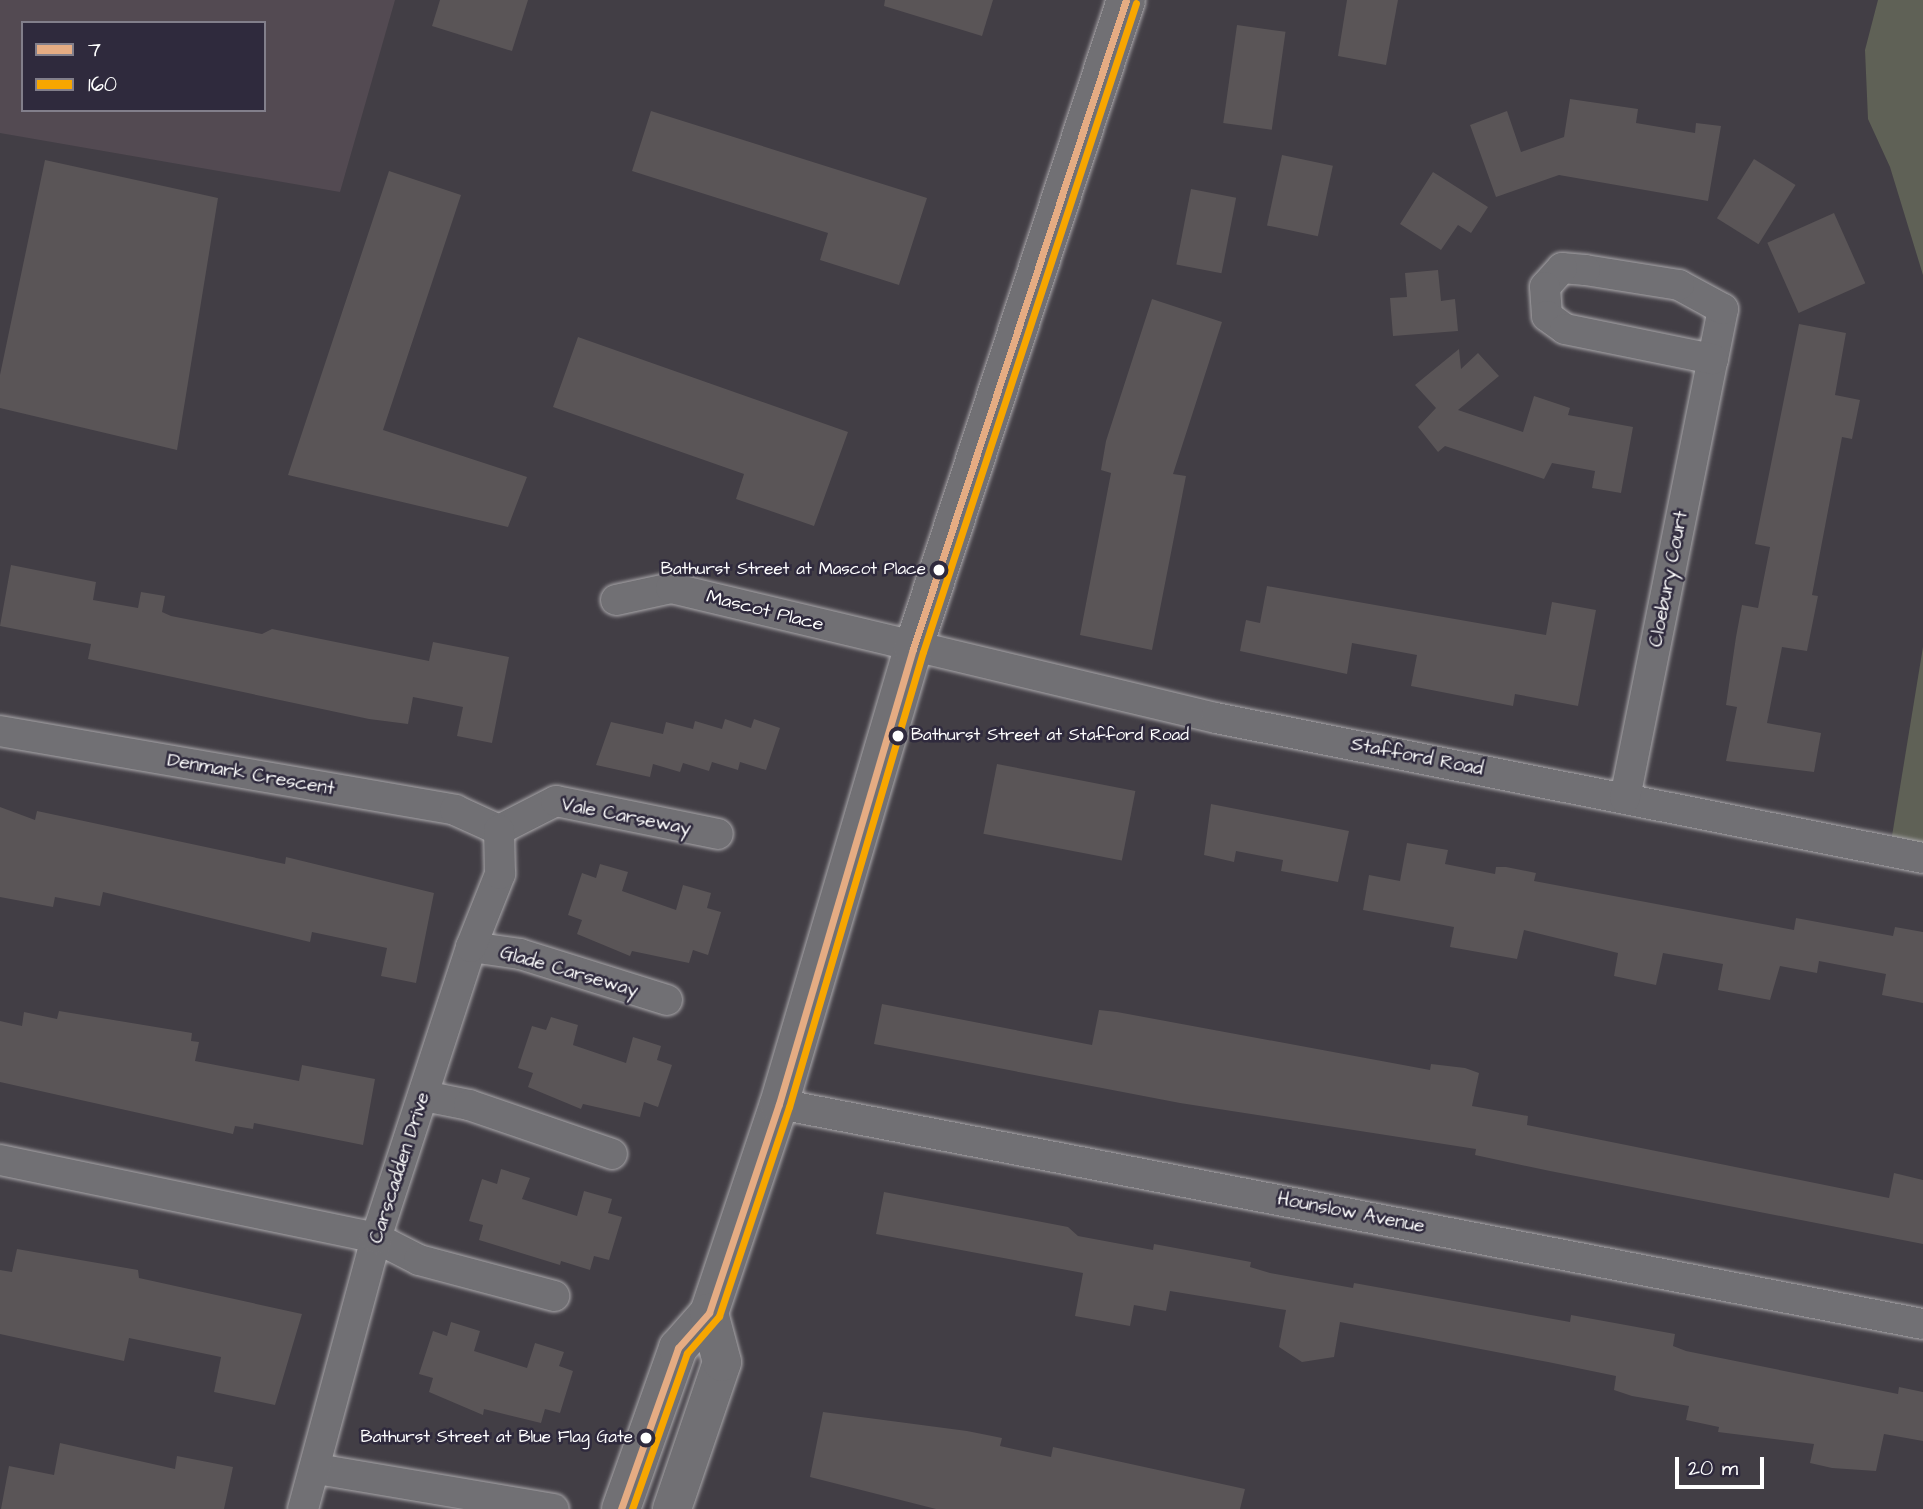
<!DOCTYPE html>
<html>
<head>
<meta charset="utf-8">
<style>
  body { margin:0 }
  #map { position:relative; width:1923px; height:1509px; overflow:hidden; background:#423e45; font-family:"Architects Daughter",sans-serif }
  div>[style] { position:absolute }
  [style*='--x'] { left:calc(var(--x)*1px); top:calc(var(--y)*1px); width:calc(var(--w)*1px); rotate:calc(var(--a)*1deg) }
  .built>* { inset:0; background:#534a52 }
  .green>* { inset:0; background:#5f6156 }
  .building>* { inset:0; background:#5a5557; transform-origin:0 0 }
  .roads { filter:drop-shadow(0 0 2px #aaa8ab) drop-shadow(0 0 2px #aaa8ab) }
  .minor>* { height:30px; margin:-15px; padding:0 15px; transform-origin:15px; border-radius:15px; background:#717074 }
  .secondary>* { height:38px; margin:-19px; padding:0 19px; transform-origin:19px; border-radius:19px; background:#717074 }
  .bus-1>* { height:7px; margin:-3.5px; padding:0 3.5px; transform-origin:3.5px; border-radius:3.5px; background:#e5ac83 }
  .bus-2>* { height:7px; margin:-3.5px; padding:0 3.5px; transform-origin:3.5px; border-radius:3.5px; background:#f7a600 }
  .dots>* { width:19px; height:19px; translate:-50% -50%; box-sizing:border-box; border:4px solid #2f2a3d; border-radius:50% }
  span { translate:-50% -50%; white-space:nowrap; text-align:center; line-height:1.15; -webkit-text-stroke:5px #2f2a3d; paint-order:stroke }
  .bus-label { font-size:17px; color:#fff }
  .right { translate:-100% -50%; text-align:right }
  .left { translate:0 -50%; text-align:left }
  .street-label { font-size:19px; color:#fff }
  .legend { position:absolute; left:21px; top:21px; width:245px; height:91px; box-sizing:border-box; background:#2f2a3d; border:2px solid #827f8b; margin:0; padding:9px 12px; list-style:none; font-size:21px; color:#fff }
  .legend li { display:flex; align-items:center; gap:14px; height:35px }
  .legend b { width:35px; border:2px solid #827f8b }
  .scale { position:absolute; left:1675px; top:1457px; width:89px; height:32px; box-sizing:border-box; border:4px solid #fff; border-top:0; padding-left:9px; font-size:21px; line-height:24px; white-space:nowrap; color:#fff; -webkit-text-stroke:5px #2f2a3d; paint-order:stroke }
</style>
</head>
<body>
<div id="map">
  <div class="built">
    <div style="clip-path:polygon(evenodd,0 0,395px 0,340px 192px,0 133px,0 0,23px 23px,264px 23px,264px 110px,23px 110px,23px 23px)"></div>
  </div>
  <div class="green">
    <div style="clip-path:polygon(1878px 0,1923px 0,1923px 275px,1890px 167px,1868px 119px,1865px 50px)"></div>
    <div style="clip-path:polygon(1923px 647px,1923px 843px,1892px 836px)"></div>
  </div>
  <div class="building">
    <div style="clip-path:polygon(440px 0,528px 0,512px 51px,432px 26px)"></div>
    <div style="clip-path:polygon(885px 0,993px 0,982px 36px,884px 6px)"></div>
    <div style="clip-path:polygon(1347px 0,1398px 0,1386px 65px,1338px 56px)"></div>
    <div style="left:1237px;top:25px;width:49px;height:99px;rotate:8deg"></div>
    <div style="clip-path:polygon(1570px 99px,1638px 109px,1636px 123px,1695px 133px,1696px 123px,1721px 126px,1708px 201px,1559px 175px,1496px 197px,1470px 125px,1507px 111px,1521px 152px,1564px 137px)"></div>
    <div style="clip-path:polygon(651px 111px,927px 198px,899px 285px,820px 260px,828px 233px,632px 171px)"></div>
    <div style="left:1282px;top:155px;width:52px;height:72px;rotate:12deg"></div>
    <div style="left:1754px;top:159px;width:49px;height:70px;rotate:32deg"></div>
    <div style="clip-path:polygon(45px 160px,218px 198px,177px 450px,0 408px,0 375px)"></div>
    <div style="clip-path:polygon(389px 171px,461px 195px,383px 430px,527px 477px,508px 527px,288px 475px)"></div>
    <div style="clip-path:polygon(1433px 172px,1488px 207px,1471px 233px,1458px 225px,1441px 250px,1400px 224px)"></div>
    <div style="left:1191px;top:189px;width:46px;height:77px;rotate:11deg"></div>
    <div style="left:1834px;top:213px;width:77px;height:73px;rotate:66deg"></div>
    <div style="clip-path:polygon(1438px 270px,1441px 301px,1455px 299px,1458px 331px,1393px 336px,1390px 298px,1407px 297px,1405px 273px)"></div>
    <div style="clip-path:polygon(1152px 299px,1222px 322px,1173px 474px,1186px 476px,1152px 650px,1080px 635px,1111px 473px,1101px 470px,1106px 441px)"></div>
    <div style="clip-path:polygon(1799px 324px,1846px 333px,1835px 395px,1860px 400px,1852px 439px,1842px 437px,1812px 595px,1818px 596px,1807px 651px,1782px 647px,1767px 723px,1821px 733px,1814px 772px,1726px 761px,1737px 707px,1726px 705px,1736px 637px,1742px 605px,1758px 608px,1770px 547px,1755px 544px)"></div>
    <div style="clip-path:polygon(578px 337px,848px 432px,814px 526px,736px 499px,744px 474px,553px 407px)"></div>
    <div style="clip-path:polygon(1459px 349px,1461px 369px,1478px 353px,1499px 376px,1458px 410px,1523px 432px,1534px 396px,1570px 408px,1568px 415px,1633px 427px,1621px 493px,1592px 488px,1595px 471px,1552px 463px,1544px 479px,1445px 446px,1438px 452px,1418px 427px,1436px 408px,1415px 385px)"></div>
    <div style="clip-path:polygon(11px 565px,96px 582px,93px 600px,138px 608px,141px 592px,165px 596px,162px 612px,171px 616px,262px 634px,272px 629px,429px 661px,433px 642px,509px 657px,492px 743px,457px 736px,463px 707px,413px 697px,408px 724px,369px 719px,88px 659px,91px 644px,0 626px)"></div>
    <div style="clip-path:polygon(1267px 586px,1546px 635px,1552px 602px,1596px 610px,1578px 706px,1515px 694px,1513px 706px,1411px 686px,1417px 655px,1352px 643px,1347px 674px,1240px 651px,1246px 620px,1260px 623px)"></div>
    <div style="clip-path:polygon(725px 719px,751px 728px,754px 719px,780px 728px,766px 770px,740px 762px,738px 770px,712px 762px,709px 771px,683px 763px,680px 772px,653px 764px,650px 777px,596px 765px,611px 722px,663px 734px,666px 722px,693px 729px,695px 721px,722px 729px)"></div>
    <div style="left:997px;top:764px;width:141px;height:71px;rotate:11deg"></div>
    <div style="clip-path:polygon(1211px 804px,1349px 831px,1338px 882px,1281px 871px,1283px 860px,1236px 851px,1234px 862px,1204px 855px)"></div>
    <div style="clip-path:polygon(0 807px,35px 820px,37px 811px,285px 864px,286px 857px,434px 893px,416px 983px,381px 976px,387px 948px,312px 932px,310px 942px,103px 892px,100px 906px,55px 897px,53px 907px,0 897px)"></div>
    <div style="clip-path:polygon(1407px 843px,1448px 850px,1445px 864px,1495px 874px,1496px 867px,1506px 867px,1536px 873px,1534px 881px,1794px 930px,1796px 918px,1893px 936px,1895px 927px,1923px 932px,1923px 1003px,1882px 995px,1886px 974px,1819px 961px,1817px 973px,1780px 966px,1770px 1000px,1718px 990px,1723px 964px,1663px 953px,1656px 985px,1614px 976px,1618px 953px,1524px 930px,1517px 959px,1450px 947px,1454px 927px,1363px 910px,1369px 875px,1400px 881px)"></div>
    <div style="clip-path:polygon(600px 864px,628px 872px,622px 891px,676px 910px,683px 885px,711px 893px,707px 908px,721px 912px,708px 955px,693px 950px,689px 963px,632px 951px,630px 956px,577px 934px,582px 920px,568px 915px,582px 873px,596px 878px)"></div>
    <div style="clip-path:polygon(882px 1004px,1092px 1045px,1099px 1010px,1117px 1012px,1430px 1070px,1431px 1064px,1465px 1068px,1479px 1073px,1472px 1106px,1528px 1116px,1527px 1125px,1889px 1198px,1894px 1173px,1923px 1180px,1923px 1244px,1550px 1171px,1475px 1155px,1476px 1149px,1180px 1103px,874px 1044px)"></div>
    <div style="clip-path:polygon(59px 1011px,192px 1033px,191px 1041px,199px 1042px,195px 1061px,299px 1081px,302px 1065px,375px 1079px,363px 1145px,254px 1123px,253px 1129px,235px 1126px,233px 1134px,0 1082px,0 1021px,22px 1026px,24px 1012px,57px 1019px)"></div>
    <div style="clip-path:polygon(551px 1017px,578px 1025px,573px 1045px,626px 1063px,633px 1037px,661px 1046px,657px 1060px,672px 1065px,658px 1107px,644px 1102px,640px 1117px,583px 1104px,581px 1109px,528px 1087px,533px 1073px,518px 1068px,532px 1026px,546px 1030px)"></div>
    <div style="clip-path:polygon(501px 1169px,530px 1178px,522px 1199px,577px 1216px,584px 1191px,612px 1199px,608px 1213px,622px 1217px,609px 1260px,594px 1256px,590px 1270px,561px 1261px,560px 1265px,479px 1240px,483px 1225px,469px 1221px,482px 1179px,497px 1184px)"></div>
    <div style="clip-path:polygon(884px 1192px,1068px 1227px,1078px 1236px,1153px 1250px,1154px 1244px,1251px 1262px,1250px 1267px,1270px 1273px,1353px 1288px,1354px 1283px,1570px 1322px,1571px 1315px,1675px 1334px,1673px 1346px,1686px 1351px,1898px 1394px,1899px 1387px,1923px 1392px,1923px 1441px,1884px 1434px,1876px 1471px,1832px 1468px,1810px 1463px,1814px 1444px,1718px 1432px,1719px 1427px,1686px 1420px,1689px 1406px,1632px 1396px,1614px 1390px,1616px 1376px,1548px 1362px,1340px 1322px,1334px 1357px,1302px 1362px,1279px 1347px,1286px 1310px,1170px 1291px,1166px 1311px,1134px 1305px,1130px 1326px,1075px 1316px,1083px 1273px,876px 1234px)"></div>
    <div style="clip-path:polygon(17px 1249px,138px 1270px,139px 1278px,302px 1314px,275px 1405px,214px 1392px,221px 1357px,129px 1338px,124px 1361px,0 1334px,0 1270px,12px 1272px)"></div>
    <div style="clip-path:polygon(451px 1322px,480px 1331px,474px 1351px,527px 1368px,535px 1343px,564px 1352px,559px 1366px,573px 1371px,560px 1413px,545px 1409px,541px 1423px,484px 1409px,483px 1415px,429px 1392px,433px 1378px,419px 1374px,433px 1331px,447px 1336px)"></div>
    <div style="clip-path:polygon(823px 1412px,967px 1431px,1002px 1438px,1000px 1446px,1051px 1457px,1053px 1447px,1245px 1489px,1240px 1509px,936px 1509px,810px 1477px)"></div>
    <div style="clip-path:polygon(60px 1443px,175px 1469px,177px 1456px,233px 1467px,224px 1509px,1px 1509px,9px 1466px,54px 1475px)"></div>
  </div>
  <div class="roads">
    <div class="minor">
      <div style="--x:616;--y:600;--w:56;--a:-12.3"></div>
      <div style="--x:671;--y:588;--w:560;--a:13.42"></div>
      <div style="--x:1216;--y:718;--w:721;--a:11.2"></div>
      <div style="--x:0;--y:731;--w:462;--a:9.8"></div>
      <div style="--x:455;--y:810;--w:48;--a:24.4"></div>
      <div style="--x:1625;--y:798;--w:448;--a:-78.7"></div>
      <div style="--x:1713;--y:359;--w:51;--a:-78.7"></div>
      <div style="--x:1723;--y:309;--w:50;--a:-151.4"></div>
      <div style="--x:1679;--y:285;--w:95;--a:-170.9"></div>
      <div style="--x:1585;--y:270;--w:23;--a:-175"></div>
      <div style="--x:1562;--y:268;--w:25;--a:132"></div>
      <div style="--x:1545;--y:287;--w:29;--a:86"></div>
      <div style="--x:1547;--y:316;--w:22;--a:36"></div>
      <div style="--x:1565;--y:329;--w:151;--a:11.5"></div>
      <div style="--x:499;--y:830;--w:64;--a:-27"></div>
      <div style="--x:556;--y:801;--w:165;--a:11.5"></div>
      <div style="--x:471;--y:947;--w:49;--a:8.1"></div>
      <div style="--x:520;--y:954;--w:154;--a:17.4"></div>
      <div style="--x:424;--y:1096;--w:46;--a:11.3"></div>
      <div style="--x:469;--y:1105;--w:151;--a:18.9"></div>
      <div style="--x:779;--y:1104;--w:1165;--a:10.89"></div>
      <div style="--x:0;--y:1160;--w:384;--a:11.7"></div>
      <div style="--x:376;--y:1238;--w:48;--a:27.1"></div>
      <div style="--x:419;--y:1260;--w:140;--a:14.9"></div>
      <div style="--x:317;--y:1469;--w:240;--a:9.6"></div>
      <div style="--x:303;--y:1509;--w:281;--a:-74.9"></div>
      <div style="--x:376;--y:1238;--w:306;--a:-71.9"></div>
      <div style="--x:471;--y:947;--w:79;--a:-68.3"></div>
      <div style="--x:500;--y:874;--w:44;--a:-91.3"></div>
    </div>
    <div class="secondary">
      <div style="--x:621;--y:1509;--w:171;--a:-70.5"></div>
      <div style="--x:678;--y:1348;--w:47;--a:-48.5"></div>
      <div style="--x:709;--y:1313;--w:220;--a:-71.5"></div>
      <div style="--x:779;--y:1104;--w:474;--a:-73.6"></div>
      <div style="--x:913;--y:649;--w:683;--a:-71.83"></div>
      <div style="--x:672;--y:1509;--w:155;--a:-71.2"></div>
      <div style="--x:722;--y:1362;--w:51;--a:-104.9"></div>
    </div>
  </div>
  <div class="bus-1">
    <div style="--x:621;--y:1509;--w:171;--a:-70.5"></div>
    <div style="--x:678;--y:1348;--w:47;--a:-48.5"></div>
    <div style="--x:709;--y:1313;--w:220;--a:-71.5"></div>
    <div style="--x:779;--y:1104;--w:474;--a:-73.6"></div>
    <div style="--x:913;--y:649;--w:683;--a:-71.83"></div>
  </div>
  <div class="bus-2">
    <div style="--x:632;--y:1509;--w:165;--a:-70.6"></div>
    <div style="--x:687;--y:1353;--w:49;--a:-49.1"></div>
    <div style="--x:719;--y:1316;--w:220;--a:-71.5"></div>
    <div style="--x:789;--y:1107;--w:474;--a:-73.6"></div>
    <div style="--x:923;--y:652;--w:683;--a:-71.83"></div>
  </div>
  <div class="dots">
    <div style="left:939px;top:570px;background:#fff"></div>
    <div style="left:898px;top:736px;background:#fff"></div>
    <div style="left:646px;top:1438px;background:#fff"></div>
  </div>
  <div class="bus-label">
    <span class="right" style="left:926px;top:570px">Bathurst Street at Mascot Place</span>
    <span class="left" style="left:911px;top:736px">Bathurst Street at Stafford Road</span>
    <span class="right" style="left:633px;top:1438px">Bathurst Street at Blue Flag Gate</span>
  </div>
  <div class="street-label">
    <span style="left:1669px;top:579px;rotate:-79deg">Cloebury Court</span>
    <span style="left:765px;top:611px;rotate:14deg">Mascot Place</span>
    <span style="left:1417px;top:757px;rotate:11deg">Stafford Road</span>
    <span style="left:251px;top:775px;rotate:10deg">Denmark Crescent</span>
    <span style="left:626px;top:817px;rotate:11deg">Vale Carseway</span>
    <span style="left:569px;top:972px;rotate:16deg">Glade Carseway</span>
    <span style="left:400px;top:1168px;rotate:-72deg">Carscadden Drive</span>
    <span style="left:1351px;top:1213px;rotate:11deg">Hounslow Avenue</span>
  </div>
  <ul class="legend">
  <li><b style="height:9px;background:#e5ac83"></b>7</li>
  <li><b style="height:9px;background:#f7a600"></b>160</li>
  </ul>
  <div class="scale">20 m</div>
</div>
</body>
</html>
